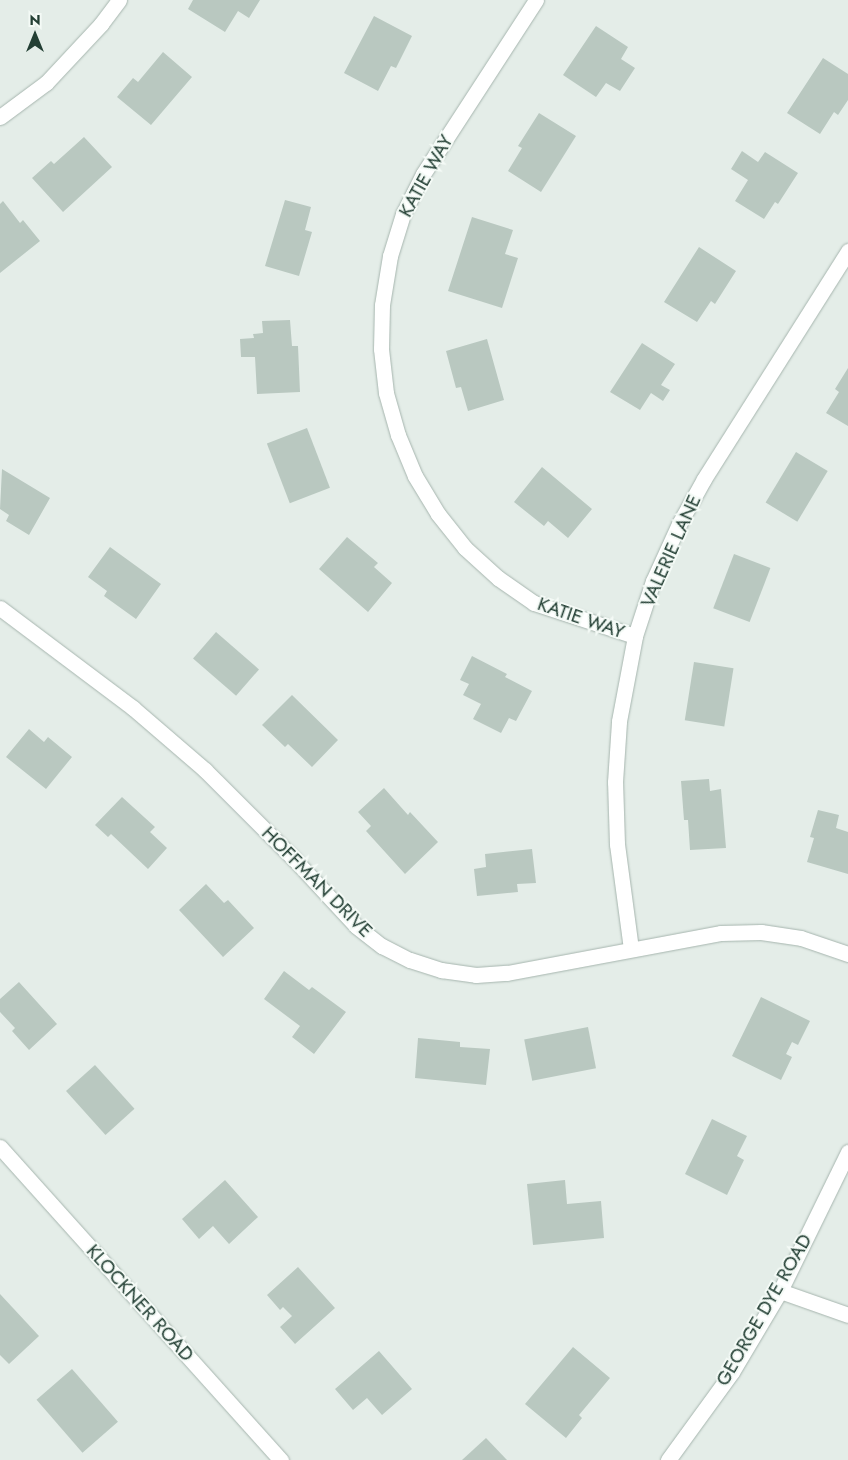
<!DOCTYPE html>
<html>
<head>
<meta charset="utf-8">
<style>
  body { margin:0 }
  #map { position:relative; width:848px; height:1460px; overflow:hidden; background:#e4ede8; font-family:Jost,sans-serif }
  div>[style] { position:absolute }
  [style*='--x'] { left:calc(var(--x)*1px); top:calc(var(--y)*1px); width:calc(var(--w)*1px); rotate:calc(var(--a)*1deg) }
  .building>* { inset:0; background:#b9c8c0; transform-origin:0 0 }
  .roads { filter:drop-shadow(0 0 1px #a6b5ae) drop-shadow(0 0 1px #a6b5ae) }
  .street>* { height:15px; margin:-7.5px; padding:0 7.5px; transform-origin:7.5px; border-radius:7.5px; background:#fff }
  .secondary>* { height:15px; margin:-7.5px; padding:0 7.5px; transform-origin:7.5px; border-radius:7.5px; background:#fff }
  span { translate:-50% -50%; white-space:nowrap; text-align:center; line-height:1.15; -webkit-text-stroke:4px #f4faf6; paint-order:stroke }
  .street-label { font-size:19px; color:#233f34 }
  .north { position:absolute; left:10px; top:10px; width:50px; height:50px; -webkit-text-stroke:4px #f4faf6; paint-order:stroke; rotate:0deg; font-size:14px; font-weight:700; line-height:20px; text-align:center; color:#233f34 }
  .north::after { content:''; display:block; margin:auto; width:18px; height:22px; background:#233f34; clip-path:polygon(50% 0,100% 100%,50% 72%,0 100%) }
</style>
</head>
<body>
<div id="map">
  <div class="building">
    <div style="clip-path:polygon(193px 0,260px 0,249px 18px,238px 11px,225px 32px,188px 9px)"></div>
    <div style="clip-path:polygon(374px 16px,412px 36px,396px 68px,391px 66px,378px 91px,344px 73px)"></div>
    <div style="clip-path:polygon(596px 26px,628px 47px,621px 59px,635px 68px,620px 91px,606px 83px,596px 97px,563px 75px)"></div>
    <div style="clip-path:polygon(163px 52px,192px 77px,151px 125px,117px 97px,133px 78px,138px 82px)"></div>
    <div style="clip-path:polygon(823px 58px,848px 74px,848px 100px,838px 115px,834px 112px,820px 134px,787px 113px)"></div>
    <div style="clip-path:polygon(539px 113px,576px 136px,541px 192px,508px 171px,522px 148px,518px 146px)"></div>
    <div style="clip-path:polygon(84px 137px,112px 167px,63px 212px,32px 178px,51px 161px,54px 164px)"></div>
    <div style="clip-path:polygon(742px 151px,758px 162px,765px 152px,798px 173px,778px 204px,775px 202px,764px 219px,735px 201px,748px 180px,731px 169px)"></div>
    <div style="clip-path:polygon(285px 200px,311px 207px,305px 230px,312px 232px,299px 276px,265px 266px)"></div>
    <div style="clip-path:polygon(3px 201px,20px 223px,23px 220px,40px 241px,0 273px,0 204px)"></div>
    <div style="clip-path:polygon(472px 217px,513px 230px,505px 254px,518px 258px,502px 308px,448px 291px)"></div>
    <div style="clip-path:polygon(699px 247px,736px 271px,715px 304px,711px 301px,697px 322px,664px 302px)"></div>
    <div style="clip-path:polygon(290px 320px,292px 346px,298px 346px,300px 392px,257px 394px,255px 357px,241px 357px,240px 339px,254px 338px,253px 334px,263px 333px,262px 321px)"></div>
    <div style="clip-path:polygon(487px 339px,504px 400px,468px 411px,461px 387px,456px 388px,446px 351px)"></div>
    <div style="clip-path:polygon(642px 343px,675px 364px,661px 385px,670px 390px,663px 401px,651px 393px,640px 410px,610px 392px)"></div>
    <div style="clip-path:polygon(848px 368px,848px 426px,826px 413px,839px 392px,835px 389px)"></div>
    <div style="left:307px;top:428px;width:64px;height:43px;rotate:69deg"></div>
    <div style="left:796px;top:452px;width:37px;height:59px;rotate:31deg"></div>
    <div style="clip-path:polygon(542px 467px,592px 509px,568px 538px,548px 521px,544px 526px,514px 502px)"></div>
    <div style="clip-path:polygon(2px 469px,50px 498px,29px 535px,6px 521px,9px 515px,0 509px)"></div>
    <div style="clip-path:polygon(347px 537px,378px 563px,374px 567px,392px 583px,368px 612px,319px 569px)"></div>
    <div style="clip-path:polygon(110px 547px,161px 584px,136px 619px,104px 596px,107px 591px,88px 577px)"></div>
    <div style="left:734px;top:554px;width:39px;height:58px;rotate:21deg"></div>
    <div style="left:216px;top:632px;width:57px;height:35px;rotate:41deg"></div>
    <div style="clip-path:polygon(472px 656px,507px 674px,505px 677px,532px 691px,516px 721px,509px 718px,501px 733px,473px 719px,481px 704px,463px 695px,469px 684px,460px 680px)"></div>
    <div style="left:694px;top:662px;width:40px;height:59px;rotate:9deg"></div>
    <div style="clip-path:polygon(292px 695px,338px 740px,312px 767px,288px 744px,285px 747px,262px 725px)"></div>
    <div style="clip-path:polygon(29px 729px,44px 742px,48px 737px,72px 757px,46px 789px,6px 757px)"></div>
    <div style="clip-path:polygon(709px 779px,710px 791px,721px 789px,726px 848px,690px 850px,688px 820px,684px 820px,681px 781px)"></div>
    <div style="clip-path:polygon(384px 788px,408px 815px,410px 812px,438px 842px,405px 874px,366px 831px,371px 826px,358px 812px)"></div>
    <div style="clip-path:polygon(122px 797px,155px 827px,150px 832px,167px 848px,148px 869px,111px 834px,108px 837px,95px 825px)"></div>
    <div style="clip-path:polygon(818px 810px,839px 815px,836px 828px,848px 832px,848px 874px,807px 862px,814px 838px,810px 837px)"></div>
    <div style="clip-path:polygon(532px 849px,536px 883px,517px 884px,518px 892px,477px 896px,474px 869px,486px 867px,485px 854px)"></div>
    <div style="clip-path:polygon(206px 884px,224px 903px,228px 900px,254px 928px,223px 957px,179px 910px)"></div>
    <div style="clip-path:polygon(284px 971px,309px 990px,312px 987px,346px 1012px,314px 1054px,292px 1037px,300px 1026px,264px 999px)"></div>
    <div style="clip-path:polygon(19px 982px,57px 1024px,29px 1050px,12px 1031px,15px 1028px,0 1012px,0 999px)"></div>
    <div style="clip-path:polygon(761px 997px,810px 1021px,798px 1045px,792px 1042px,786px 1054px,792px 1057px,781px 1080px,732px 1056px)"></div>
    <div style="left:588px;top:1027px;width:42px;height:65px;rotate:79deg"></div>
    <div style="clip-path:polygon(418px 1038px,460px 1042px,460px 1047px,490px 1049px,486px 1085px,415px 1078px)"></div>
    <div style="left:95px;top:1065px;width:59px;height:39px;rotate:48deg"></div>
    <div style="clip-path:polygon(712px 1119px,747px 1136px,737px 1156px,744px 1160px,727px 1195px,685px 1174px)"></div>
    <div style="clip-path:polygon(225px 1180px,258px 1217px,229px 1244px,213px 1226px,199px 1239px,182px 1219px)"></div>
    <div style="clip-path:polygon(565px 1180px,567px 1204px,601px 1201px,604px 1238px,533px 1245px,527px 1184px)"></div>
    <div style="clip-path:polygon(298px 1267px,335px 1308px,295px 1344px,280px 1327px,292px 1316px,283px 1307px,280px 1310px,267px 1295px)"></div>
    <div style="clip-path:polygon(0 1294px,39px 1336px,9px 1364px,0 1355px)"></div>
    <div style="clip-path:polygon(573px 1347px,610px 1378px,579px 1415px,582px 1418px,566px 1438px,525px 1404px)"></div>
    <div style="clip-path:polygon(379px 1351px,412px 1389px,382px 1415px,367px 1398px,353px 1410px,335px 1389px)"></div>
    <div style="left:72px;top:1369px;width:70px;height:47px;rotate:49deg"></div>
    <div style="clip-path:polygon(486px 1438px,507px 1460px,462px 1460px)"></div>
  </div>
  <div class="roads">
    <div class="street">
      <div style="--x:536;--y:0;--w:207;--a:123"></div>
      <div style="--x:423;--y:174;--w:45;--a:116.6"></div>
      <div style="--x:403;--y:214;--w:44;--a:107.2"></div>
      <div style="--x:390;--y:256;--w:50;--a:99.3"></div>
      <div style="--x:382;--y:305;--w:44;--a:91.3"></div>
      <div style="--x:381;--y:349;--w:44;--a:83.5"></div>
      <div style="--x:386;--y:393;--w:44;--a:74.1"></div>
      <div style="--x:398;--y:435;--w:44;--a:67.5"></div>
      <div style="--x:415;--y:476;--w:44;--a:58.8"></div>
      <div style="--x:438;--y:514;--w:43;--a:51.5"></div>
      <div style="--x:465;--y:548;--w:45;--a:42.3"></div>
      <div style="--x:498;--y:578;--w:44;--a:34.8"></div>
      <div style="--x:534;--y:603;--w:106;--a:18.1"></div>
      <div style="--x:0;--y:117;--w:57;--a:-36.5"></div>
      <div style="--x:46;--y:83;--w:81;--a:-47"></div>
      <div style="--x:101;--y:24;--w:30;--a:-53"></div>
      <div style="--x:0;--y:608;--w:166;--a:36.9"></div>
      <div style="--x:133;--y:708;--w:95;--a:40.7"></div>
      <div style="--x:205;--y:770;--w:126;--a:45"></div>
      <div style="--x:294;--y:859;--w:91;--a:47.2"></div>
      <div style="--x:356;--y:926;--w:33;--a:38"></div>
      <div style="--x:382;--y:946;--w:31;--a:27"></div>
      <div style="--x:410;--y:960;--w:33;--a:18"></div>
      <div style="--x:441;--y:970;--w:35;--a:8"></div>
      <div style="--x:476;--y:975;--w:31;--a:-4"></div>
      <div style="--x:507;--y:973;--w:218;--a:-10.6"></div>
      <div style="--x:721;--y:933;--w:40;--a:-1.4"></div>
      <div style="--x:761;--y:932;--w:40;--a:8.5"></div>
      <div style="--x:801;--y:938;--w:50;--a:18.8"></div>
      <div style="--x:631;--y:949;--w:106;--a:-97.6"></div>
      <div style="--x:617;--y:844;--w:62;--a:-91.8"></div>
      <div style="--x:615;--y:782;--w:61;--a:-86.2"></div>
      <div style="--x:619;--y:721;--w:86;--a:-79.3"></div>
      <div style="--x:635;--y:636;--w:58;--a:-71.9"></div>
      <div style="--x:653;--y:581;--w:63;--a:-65.5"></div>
      <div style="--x:679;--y:524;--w:51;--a:-60.9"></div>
      <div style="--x:704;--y:479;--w:270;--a:-57.7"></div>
      <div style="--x:780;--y:1291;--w:72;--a:19.4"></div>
    </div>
    <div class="secondary">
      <div style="--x:0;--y:1147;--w:421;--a:48.1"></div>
      <div style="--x:668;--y:1460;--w:109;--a:-54"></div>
      <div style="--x:732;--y:1372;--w:94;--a:-59.3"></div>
      <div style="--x:780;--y:1291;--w:155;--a:-63.9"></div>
    </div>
  </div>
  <div class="street-label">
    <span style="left:426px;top:176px;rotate:-61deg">KATIE WAY</span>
    <span style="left:671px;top:551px;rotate:-66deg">VALERIE LANE</span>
    <span style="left:581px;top:618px;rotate:19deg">KATIE WAY</span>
    <span style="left:317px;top:882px;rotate:45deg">HOFFMAN DRIVE</span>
    <span style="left:140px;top:1303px;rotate:48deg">KLOCKNER ROAD</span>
    <span style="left:764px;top:1310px;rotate:-60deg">GEORGE DYE ROAD</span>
  </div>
  <div class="north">N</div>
</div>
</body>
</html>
